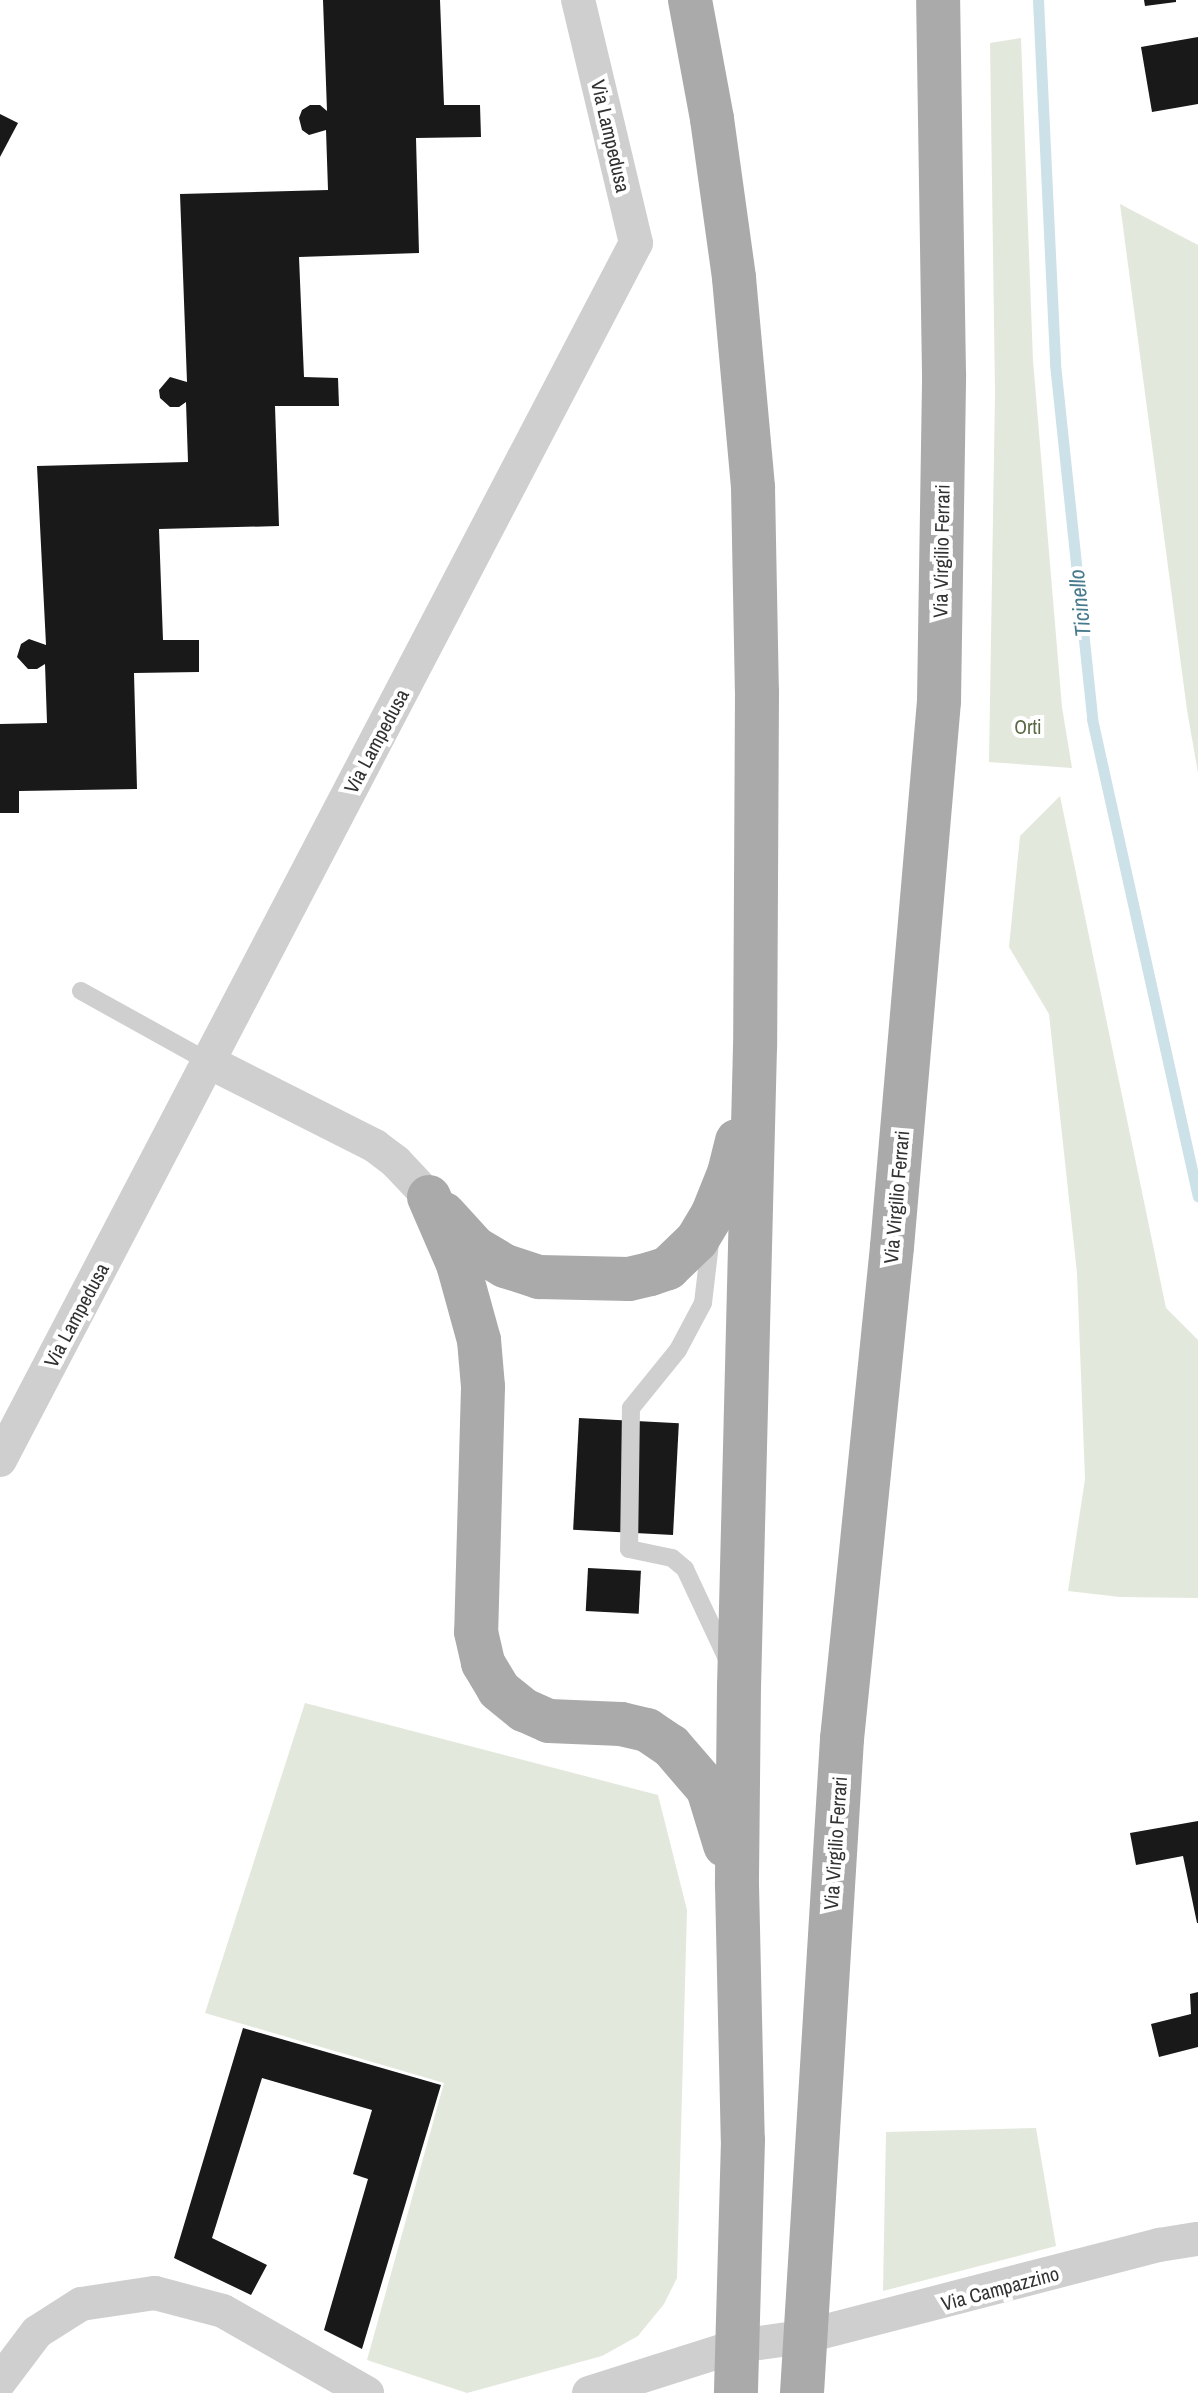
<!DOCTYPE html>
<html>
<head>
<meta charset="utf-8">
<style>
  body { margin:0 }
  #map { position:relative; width:1198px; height:2393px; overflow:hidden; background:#fff; font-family:"Archivo Narrow",sans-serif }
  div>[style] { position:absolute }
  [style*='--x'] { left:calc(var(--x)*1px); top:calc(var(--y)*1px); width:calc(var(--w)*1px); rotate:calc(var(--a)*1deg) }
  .green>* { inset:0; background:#e3e8dc }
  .stream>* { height:11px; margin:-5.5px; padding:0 5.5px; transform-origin:5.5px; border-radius:5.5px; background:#cde1e8 }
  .building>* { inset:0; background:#191919; transform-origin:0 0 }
  .service>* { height:18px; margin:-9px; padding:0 9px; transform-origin:9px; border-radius:9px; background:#cfcfcf }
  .minor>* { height:34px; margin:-17px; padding:0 17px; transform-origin:17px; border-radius:17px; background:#cfcfcf }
  .primary>* { height:44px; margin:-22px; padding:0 22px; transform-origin:22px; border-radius:22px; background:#aaa }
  span { translate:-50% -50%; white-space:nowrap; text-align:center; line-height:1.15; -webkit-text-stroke:8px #fff; paint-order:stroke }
  .street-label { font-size:20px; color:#323232 }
  .park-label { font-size:20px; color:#5a6943 }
  .water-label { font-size:22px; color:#477a8c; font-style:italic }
</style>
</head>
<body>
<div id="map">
  <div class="green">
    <div style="clip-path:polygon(1021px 38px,1033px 361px,1062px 707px,1072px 768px,989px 762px,995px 393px,990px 43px)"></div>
    <div style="clip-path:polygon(1120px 204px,1198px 245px,1198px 773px,1187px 710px)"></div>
    <div style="clip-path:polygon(1060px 796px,1166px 1308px,1198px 1340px,1198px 1598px,1120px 1597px,1068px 1591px,1085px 1479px,1077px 1273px,1049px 1014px,1009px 947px,1020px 836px)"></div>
    <div style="clip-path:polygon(305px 1703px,658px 1795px,687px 1910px,677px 2278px,664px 2304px,638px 2336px,602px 2356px,467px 2393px,367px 2360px,444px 2083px,205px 2013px)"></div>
    <div style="clip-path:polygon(1036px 2128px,1056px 2246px,883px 2291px,886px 2132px)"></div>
  </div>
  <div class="stream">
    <div style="--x:1038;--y:0;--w:364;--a:87.3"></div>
    <div style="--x:1055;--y:364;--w:357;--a:84"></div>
    <div style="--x:1092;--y:719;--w:489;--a:77.5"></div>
  </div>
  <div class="building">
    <div style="clip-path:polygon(323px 0,440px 0,444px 105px,480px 105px,481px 137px,416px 138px,419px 253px,299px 257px,304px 377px,338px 378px,339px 406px,275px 406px,279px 526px,159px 529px,163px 640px,199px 640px,199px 672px,134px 673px,137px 789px,19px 791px,19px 813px,0 813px,0 724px,47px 723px,45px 664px,37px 669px,28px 669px,17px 657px,21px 644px,29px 639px,46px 645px,37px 466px,188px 462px,186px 402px,179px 407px,170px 407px,160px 398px,159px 390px,170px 377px,187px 382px,180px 194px,328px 190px,326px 130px,309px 135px,302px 130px,299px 118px,302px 110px,310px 105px,320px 105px,327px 111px)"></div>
    <div style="clip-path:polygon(1144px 0,1176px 0,1176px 2px,1145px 6px)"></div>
    <div style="clip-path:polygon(1198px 37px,1198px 104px,1152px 112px,1141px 47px)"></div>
    <div style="clip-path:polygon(0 114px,18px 123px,0 157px)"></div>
    <div style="left:579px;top:1418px;width:100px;height:112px;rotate:3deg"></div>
    <div style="left:588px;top:1568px;width:53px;height:43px;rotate:3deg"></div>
    <div style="clip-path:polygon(1198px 1821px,1198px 1923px,1197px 1923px,1183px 1856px,1136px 1865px,1130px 1833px)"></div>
    <div style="clip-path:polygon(1198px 1992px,1198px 2047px,1159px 2057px,1151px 2024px,1191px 2014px,1190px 1994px)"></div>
    <div style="clip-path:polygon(243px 2028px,441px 2085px,362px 2349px,324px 2330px,368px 2179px,353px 2174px,372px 2110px,262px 2078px,212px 2238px,267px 2265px,251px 2295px,174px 2258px)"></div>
  </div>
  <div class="service">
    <div style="--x:81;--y:991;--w:146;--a:29"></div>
    <div style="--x:711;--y:1235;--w:68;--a:96.7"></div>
    <div style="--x:703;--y:1303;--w:53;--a:118"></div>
    <div style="--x:678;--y:1350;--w:75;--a:129"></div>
    <div style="--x:631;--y:1408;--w:141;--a:90.8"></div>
    <div style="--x:629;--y:1549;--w:44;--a:11.8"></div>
    <div style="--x:672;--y:1558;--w:17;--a:40"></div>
    <div style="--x:685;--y:1569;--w:104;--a:64.9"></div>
  </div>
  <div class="minor">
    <div style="--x:209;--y:1062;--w:186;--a:26.8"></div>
    <div style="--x:375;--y:1146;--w:26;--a:37"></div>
    <div style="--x:396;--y:1162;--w:48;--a:46.7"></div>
    <div style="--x:0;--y:1460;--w:1373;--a:-62.41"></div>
    <div style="--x:636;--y:243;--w:250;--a:-103.4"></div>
    <div style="--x:0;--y:2381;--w:61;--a:-52.9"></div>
    <div style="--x:37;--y:2332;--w:52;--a:-32.5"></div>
    <div style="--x:81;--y:2304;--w:75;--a:-8.5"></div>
    <div style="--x:155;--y:2293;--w:70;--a:14.8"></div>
    <div style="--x:223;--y:2311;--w:166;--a:29.7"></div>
    <div style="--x:589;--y:2393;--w:155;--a:-17.6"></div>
    <div style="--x:737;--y:2346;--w:67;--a:-7.8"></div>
    <div style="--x:803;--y:2337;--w:368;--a:-14.5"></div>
    <div style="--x:1159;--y:2245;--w:39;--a:-9"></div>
  </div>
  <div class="primary">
    <div style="--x:690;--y:0;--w:121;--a:79.5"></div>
    <div style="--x:712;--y:119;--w:161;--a:82.1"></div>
    <div style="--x:734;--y:278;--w:211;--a:84.8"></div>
    <div style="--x:753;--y:488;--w:204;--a:88.9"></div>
    <div style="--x:757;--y:692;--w:355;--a:90.3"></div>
    <div style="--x:755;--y:1047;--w:639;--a:91.43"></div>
    <div style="--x:739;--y:1686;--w:199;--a:90.6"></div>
    <div style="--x:737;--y:1885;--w:255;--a:88.7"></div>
    <div style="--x:743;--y:2140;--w:253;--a:91.6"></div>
    <div style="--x:429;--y:1197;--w:73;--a:66.6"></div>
    <div style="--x:458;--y:1264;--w:79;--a:74.6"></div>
    <div style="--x:479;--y:1340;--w:47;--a:85.1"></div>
    <div style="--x:483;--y:1387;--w:245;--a:91.6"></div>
    <div style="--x:476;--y:1632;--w:32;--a:77"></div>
    <div style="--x:483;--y:1663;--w:31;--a:59"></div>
    <div style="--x:499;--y:1690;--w:32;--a:39"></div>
    <div style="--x:524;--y:1710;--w:27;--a:24"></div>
    <div style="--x:549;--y:1721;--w:72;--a:2.4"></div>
    <div style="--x:621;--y:1724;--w:27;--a:13"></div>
    <div style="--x:647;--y:1730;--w:29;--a:34"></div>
    <div style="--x:671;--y:1746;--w:57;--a:49.3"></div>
    <div style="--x:708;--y:1789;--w:59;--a:73.1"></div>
    <div style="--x:444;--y:1214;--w:46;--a:47.6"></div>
    <div style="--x:475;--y:1248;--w:35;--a:31"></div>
    <div style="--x:505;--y:1266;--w:36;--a:18"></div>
    <div style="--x:539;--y:1277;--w:90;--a:1.3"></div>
    <div style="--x:629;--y:1279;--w:22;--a:-13"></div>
    <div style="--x:650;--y:1274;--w:19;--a:-18"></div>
    <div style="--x:668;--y:1268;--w:40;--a:-44"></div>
    <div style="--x:697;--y:1240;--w:31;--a:-59"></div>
    <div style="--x:713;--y:1213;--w:43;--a:-68.2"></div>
    <div style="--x:729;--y:1173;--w:33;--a:-76"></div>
    <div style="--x:802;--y:2393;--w:655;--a:-86.5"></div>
    <div style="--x:842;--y:1739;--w:495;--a:-84.2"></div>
    <div style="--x:892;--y:1247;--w:548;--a:-85.08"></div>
    <div style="--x:939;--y:701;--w:327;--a:-89.1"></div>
    <div style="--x:944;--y:374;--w:374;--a:-90.9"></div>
  </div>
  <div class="street-label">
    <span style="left:611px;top:136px;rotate:77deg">Via Lampedusa</span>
    <span style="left:941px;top:551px;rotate:-89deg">Via Virgilio Ferrari</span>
    <span style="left:376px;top:741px;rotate:-62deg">Via Lampedusa</span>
    <span style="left:896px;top:1197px;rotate:-85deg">Via Virgilio Ferrari</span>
    <span style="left:76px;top:1315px;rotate:-62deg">Via Lampedusa</span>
    <span style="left:835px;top:1843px;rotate:-86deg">Via Virgilio Ferrari</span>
    <span style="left:1000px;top:2288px;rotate:-15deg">Via Campazzino</span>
  </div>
  <div class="park-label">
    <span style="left:1028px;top:726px">Orti</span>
  </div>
  <div class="water-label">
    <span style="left:1080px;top:603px;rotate:-96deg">Ticinello</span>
  </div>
</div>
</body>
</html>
